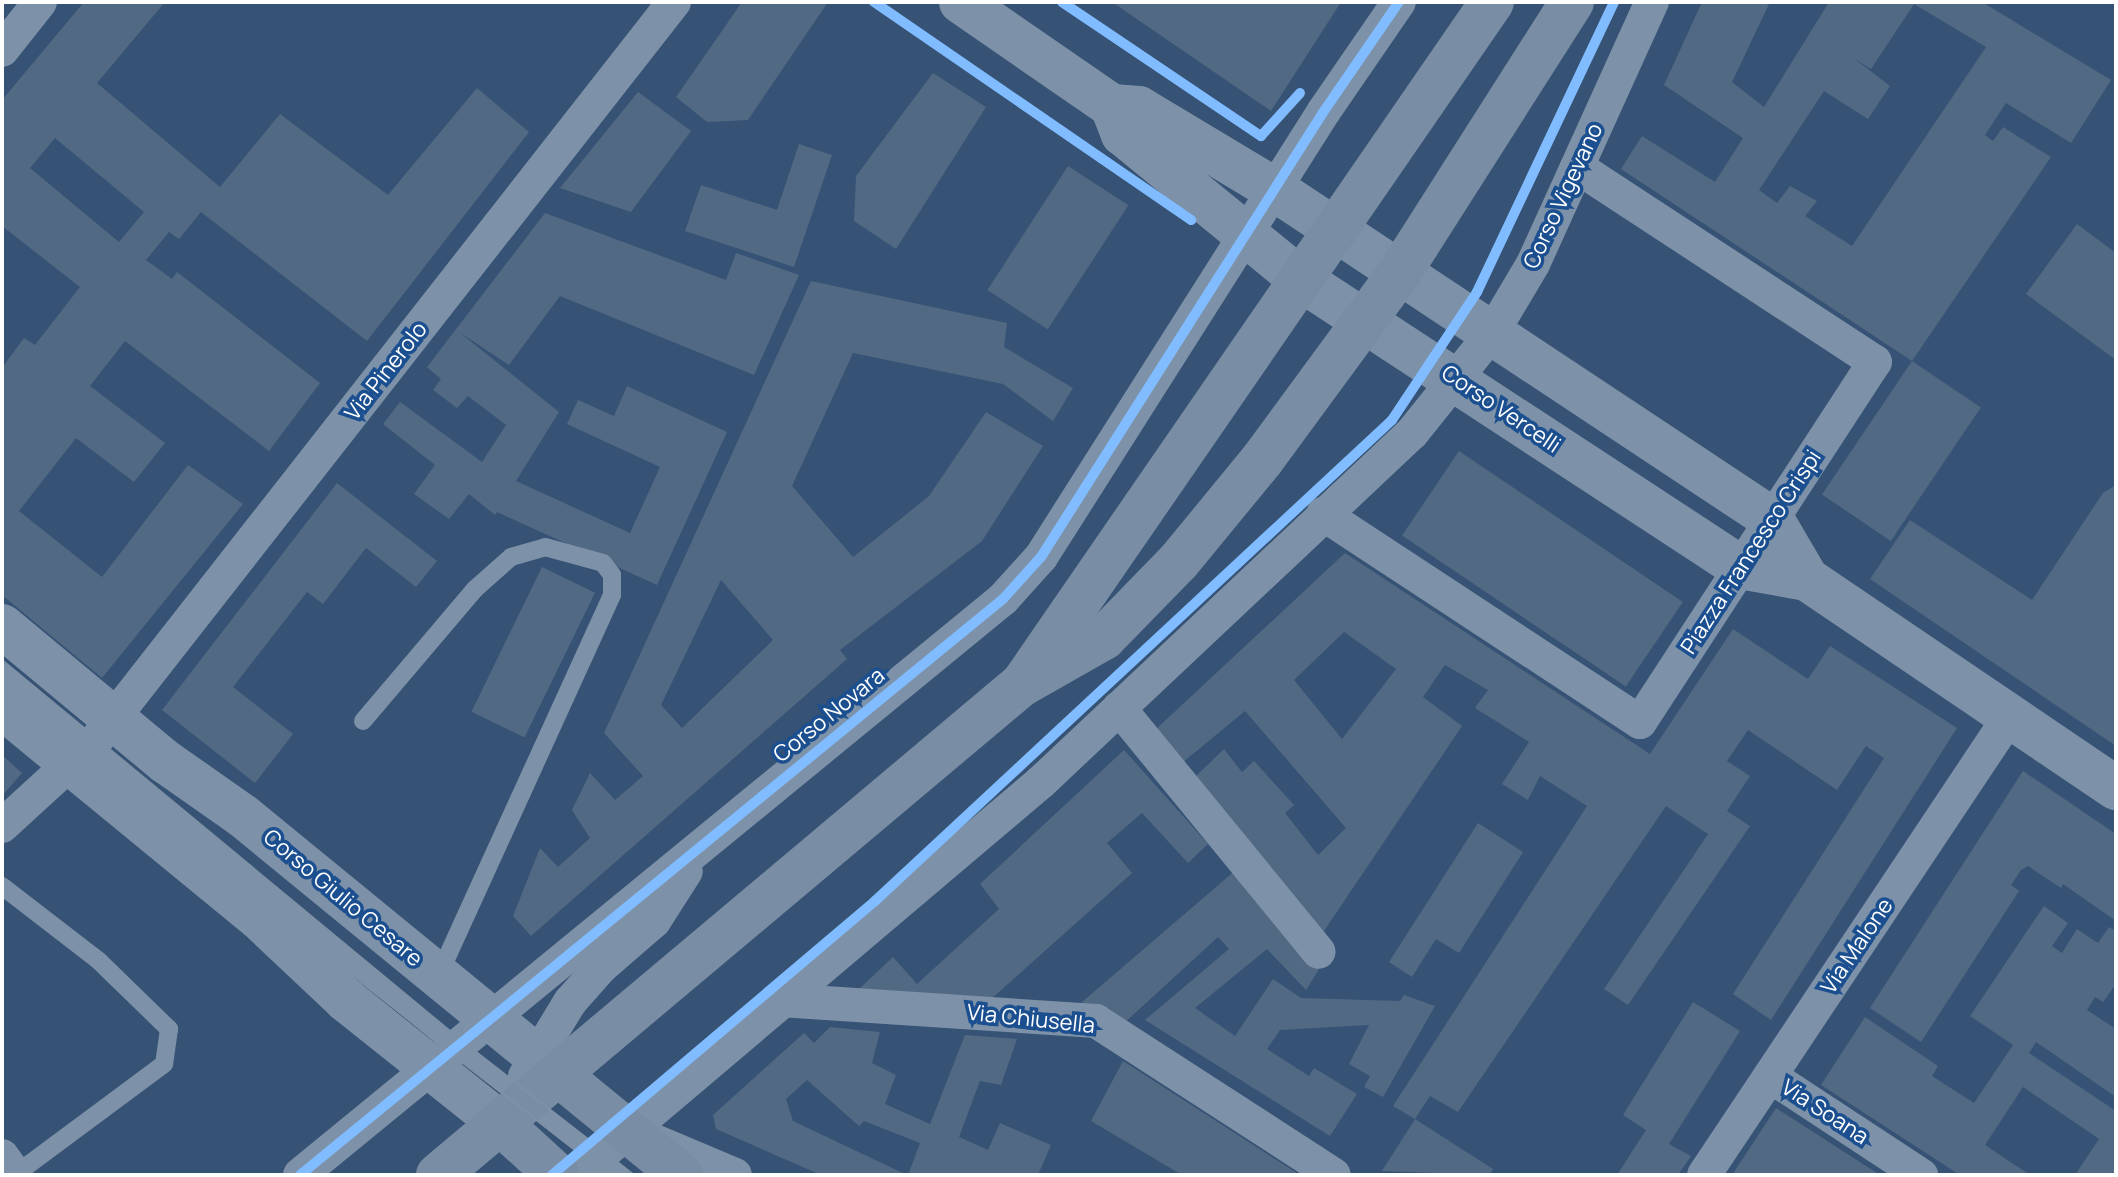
<!DOCTYPE html>
<html>
<head>
<meta charset="utf-8">
<style>
  body { margin:0 }
  #map { position:relative; width:2118px; height:1177px; overflow:hidden; background:#365274; font-family:Manrope,sans-serif }
  div>[style] { position:absolute }
  [style*='--x'] { left:calc(var(--x)*1px); top:calc(var(--y)*1px); width:calc(var(--w)*1px); rotate:calc(var(--a)*1deg) }
  .building>* { inset:0; background:#526984; transform-origin:0 0 }
  .service>* { height:18px; margin:-9px; padding:0 9px; transform-origin:9px; border-radius:9px; background:#7d92a8 }
  .minor>* { height:34px; margin:-17px; padding:0 17px; transform-origin:17px; border-radius:17px; background:#7d92a8 }
  .tertiary>* { height:44px; margin:-22px; padding:0 22px; transform-origin:22px; border-radius:22px; background:#7d92a8 }
  .secondary>* { height:44px; margin:-22px; padding:0 22px; transform-origin:22px; border-radius:22px; background:#798da4 }
  .tram>* { height:2px; margin:-1px; padding:0 1px; transform-origin:1px; border-radius:1px; background:#7e92a7 }
  .cycleway>* { height:10px; margin:-5px; padding:0 5px; transform-origin:5px; border-radius:5px; background:#80bcff }
  span { translate:-50% -50%; white-space:nowrap; text-align:center; line-height:1.15; -webkit-text-stroke:7px #1b4f8f; paint-order:stroke }
  .street-label { font-size:22px; color:#fff }
  .frame { position:absolute; inset:0; border:4px solid #fff; pointer-events:none }
</style>
</head>
<body>
<div id="map">
  <div class="building">
    <div style="clip-path:polygon(evenodd,84px 2px,165px 2px,97px 83px,220px 187px,280px 114px,388px 195px,477px 88px,529px 132px,367px 341px,201px 212px,179px 239px,169px 232px,146px 260px,172px 279px,177px 272px,320px 383px,269px 451px,125px 341px,90px 386px,165px 443px,134px 482px,76px 438px,19px 511px,102px 577px,188px 465px,243px 504px,102px 678px,2px 595px,2px 368px,24px 338px,35px 345px,80px 287px,2px 226px,2px 100px,84px 2px,55px 138px,144px 212px,119px 242px,30px 168px,55px 138px)"></div>
    <div style="clip-path:polygon(742px 2px,828px 2px,748px 120px,707px 122px,676px 97px)"></div>
    <div style="clip-path:polygon(1112px 2px,1341px 2px,1271px 111px)"></div>
    <div style="clip-path:polygon(evenodd,1702px 2px,1770px 2px,1732px 82px,1764px 107px,1829px 2px,1982px 2px,2111px 80px,2071px 143px,2006px 103px,1985px 135px,1993px 141px,2003px 127px,2051px 157px,1912px 361px,1621px 169px,1642px 136px,1715px 182px,1743px 138px,1664px 85px,1702px 2px,1914px 4px,1986px 47px,1852px 246px,1805px 216px,1817px 201px,1790px 186px,1777px 203px,1759px 190px,1824px 91px,1868px 119px,1890px 86px,1855px 59px,1871px 69px,1914px 4px)"></div>
    <div style="clip-path:polygon(933px 73px,986px 107px,896px 249px,854px 221px,856px 176px)"></div>
    <div style="clip-path:polygon(638px 92px,691px 131px,631px 212px,560px 188px)"></div>
    <div style="clip-path:polygon(799px 144px,832px 155px,794px 267px,685px 231px,701px 185px,777px 210px)"></div>
    <div style="left:1068px;top:166px;width:72px;height:148px;rotate:33deg"></div>
    <div style="clip-path:polygon(545px 213px,726px 280px,736px 253px,799px 275px,754px 375px,560px 296px,509px 365px,459px 332px,559px 412px,516px 481px,630px 533px,660px 467px,567px 424px,578px 400px,614px 416px,627px 386px,727px 432px,657px 585px,497px 512px,495px 515px,469px 494px,449px 519px,414px 494px,435px 465px,383px 424px,400px 402px,482px 462px,506px 425px,468px 396px,457px 408px,433px 390px,441px 379px,427px 367px)"></div>
    <div style="clip-path:polygon(2077px 224px,2116px 253px,2116px 360px,2026px 294px)"></div>
    <div style="clip-path:polygon(evenodd,811px 281px,1007px 323px,1004px 347px,1073px 388px,1053px 421px,1003px 384px,853px 353px,792px 486px,853px 557px,929px 496px,986px 412px,1043px 446px,982px 541px,840px 650px,847px 659px,531px 936px,513px 916px,540px 848px,558px 867px,590px 838px,572px 810px,590px 773px,615px 800px,643px 776px,604px 733px,811px 281px,721px 580px,773px 640px,682px 728px,661px 705px,721px 580px)"></div>
    <div style="left:1912px;top:361px;width:83px;height:161px;rotate:34deg"></div>
    <div style="left:1459px;top:451px;width:270px;height:102px;rotate:34deg"></div>
    <div style="clip-path:polygon(337px 483px,437px 561px,416px 587px,366px 548px,323px 604px,307px 592px,233px 687px,293px 734px,255px 783px,162px 710px)"></div>
    <div style="clip-path:polygon(2116px 485px,2116px 746px,1870px 579px,1910px 520px,2032px 600px,2103px 493px)"></div>
    <div style="clip-path:polygon(evenodd,1345px 553px,1650px 754px,1733px 629px,1808px 679px,1830px 646px,1957px 728px,1771px 1020px,1733px 994px,1884px 758px,1866px 746px,1837px 790px,1748px 730px,1727px 761px,1750px 776px,1727px 811px,1750px 826px,1628px 1005px,1604px 989px,1708px 834px,1666px 806px,1458px 1112px,1430px 1096px,1415px 1119px,1393px 1106px,1587px 806px,1540px 776px,1528px 800px,1502px 784px,1529px 742px,1475px 708px,1488px 690px,1445px 665px,1423px 697px,1462px 726px,1322px 934px,1195px 777px,1224px 749px,1242px 772px,1254px 761px,1294px 805px,1285px 813px,1318px 855px,1346px 828px,1245px 711px,1182px 763px,1154px 731px,1345px 553px,1344px 632px,1396px 669px,1342px 739px,1294px 680px,1344px 632px)"></div>
    <div style="left:542px;top:567px;width:59px;height:161px;rotate:26deg"></div>
    <div style="clip-path:polygon(1124px 750px,1208px 844px,1188px 863px,1142px 813px,1107px 843px,1132px 873px,980px 1009px,859px 989px,893px 957px,917px 984px,999px 909px,980px 884px)"></div>
    <div style="clip-path:polygon(2px 755px,22px 773px,2px 796px)"></div>
    <div style="clip-path:polygon(2023px 771px,2116px 834px,2116px 921px,2063px 884px,2061px 888px,2028px 866px,2021px 870px,2011px 885px,2019px 891px,1921px 1042px,1870px 1008px)"></div>
    <div style="clip-path:polygon(1478px 823px,1523px 852px,1459px 953px,1436px 939px,1412px 977px,1389px 962px)"></div>
    <div style="clip-path:polygon(1237px 869px,1321px 966px,1306px 990px,1267px 949px,1195px 1008px,1235px 1036px,1273px 979px,1301px 998px,1400px 1001px,1404px 995px,1435px 1006px,1383px 1097px,1364px 1087px,1370px 1076px,1349px 1064px,1369px 1025px,1280px 1030px,1267px 1049px,1309px 1076px,1314px 1068px,1357px 1094px,1330px 1136px,1145px 1020px,1229px 949px,1218px 937px,1121px 1026px,1104px 1023px,1082px 1002px)"></div>
    <div style="clip-path:polygon(2044px 906px,2068px 923px,2052px 946px,2062px 953px,2077px 929px,2098px 943px,2109px 927px,2116px 931px,2116px 984px,2103px 1002px,2095px 997px,2087px 1010px,2116px 1029px,2116px 1097px,2036px 1042px,2029px 1053px,2116px 1111px,2116px 1175px,2075px 1175px,2099px 1139px,2023px 1087px,1985px 1145px,2030px 1175px,1960px 1175px,1821px 1085px,1865px 1017px,1938px 1066px,1932px 1076px,1974px 1103px,2013px 1045px,1970px 1016px)"></div>
    <div style="clip-path:polygon(1693px 1002px,1740px 1031px,1669px 1144px,1691px 1156px,1678px 1175px,1617px 1175px,1646px 1130px,1623px 1115px)"></div>
    <div style="clip-path:polygon(830px 1027px,880px 1032px,872px 1063px,896px 1075px,885px 1104px,930px 1124px,965px 1035px,1017px 1039px,1001px 1085px,980px 1081px,959px 1137px,988px 1150px,1000px 1123px,1051px 1145px,1038px 1175px,908px 1175px,920px 1143px,864px 1121px,859px 1126px,807px 1080px,786px 1099px,793px 1121px,907px 1175px,821px 1175px,716px 1129px,713px 1115px,804px 1033px,814px 1043px)"></div>
    <div style="clip-path:polygon(1123px 1061px,1300px 1175px,1182px 1175px,1091px 1121px)"></div>
    <div style="clip-path:polygon(1776px 1108px,1880px 1175px,1732px 1175px)"></div>
    <div style="clip-path:polygon(1415px 1119px,1493px 1169px,1490px 1175px,1382px 1171px)"></div>
  </div>
  <div class="service">
    <div style="--x:2;--y:672;--w:570;--a:39.66"></div>
    <div style="--x:441;--y:1036;--w:227;--a:37.7"></div>
    <div style="--x:363;--y:721;--w:173;--a:-49.7"></div>
    <div style="--x:475;--y:589;--w:48;--a:-41.6"></div>
    <div style="--x:511;--y:557;--w:35;--a:-16"></div>
    <div style="--x:545;--y:547;--w:60;--a:15.4"></div>
    <div style="--x:603;--y:563;--w:15;--a:53"></div>
    <div style="--x:612;--y:575;--w:20;--a:90"></div>
    <div style="--x:612;--y:595;--w:419;--a:114.5"></div>
    <div style="--x:2;--y:886;--w:123;--a:37.7"></div>
    <div style="--x:99;--y:961;--w:98;--a:44.2"></div>
    <div style="--x:169;--y:1029;--w:35;--a:98"></div>
    <div style="--x:164;--y:1064;--w:184;--a:143.4"></div>
  </div>
  <div class="minor">
    <div style="--x:2;--y:50;--w:61;--a:-51.6"></div>
    <div style="--x:1323;--y:514;--w:379;--a:33.3"></div>
    <div style="--x:1640;--y:722;--w:430;--a:-56.9"></div>
    <div style="--x:1875;--y:362;--w:356;--a:-146.8"></div>
    <div style="--x:1119;--y:708;--w:315;--a:50.7"></div>
    <div style="--x:2;--y:826;--w:129;--a:-42.5"></div>
    <div style="--x:97;--y:739;--w:936;--a:-51.94"></div>
    <div style="--x:780;--y:1000;--w:317;--a:3.8"></div>
    <div style="--x:1096;--y:1021;--w:283;--a:32.9"></div>
    <div style="--x:525;--y:1076;--w:87;--a:-58.7"></div>
    <div style="--x:570;--y:1002;--w:47;--a:-48.5"></div>
    <div style="--x:601;--y:967;--w:70;--a:-41"></div>
    <div style="--x:654;--y:921;--w:59;--a:-57.4"></div>
    <div style="--x:1770;--y:1076;--w:181;--a:33.3"></div>
    <div style="--x:652;--y:1140;--w:90;--a:22.9"></div>
    <div style="--x:2;--y:1156;--w:24;--a:54"></div>
    <div style="--x:300;--y:1175;--w:909;--a:-39.33"></div>
    <div style="--x:1003;--y:599;--w:57;--a:-47.9"></div>
    <div style="--x:1041;--y:557;--w:528;--a:-57.6"></div>
    <div style="--x:1324;--y:111;--w:132;--a:-55.5"></div>
    <div style="--x:577;--y:1175;--w:608;--a:-40.26"></div>
    <div style="--x:1041;--y:782;--w:509;--a:-43.25"></div>
    <div style="--x:1412;--y:433;--w:128;--a:-51.3"></div>
    <div style="--x:1492;--y:333;--w:80;--a:-59.3"></div>
    <div style="--x:1533;--y:264;--w:288;--a:-65.6"></div>
    <div style="--x:1704;--y:1175;--w:552;--a:-56.31"></div>
  </div>
  <div class="tertiary">
    <div style="--x:961;--y:2;--w:183;--a:34.6"></div>
    <div style="--x:1112;--y:106;--w:27;--a:4"></div>
    <div style="--x:1139;--y:108;--w:157;--a:31"></div>
    <div style="--x:1274;--y:189;--w:597;--a:33.53"></div>
    <div style="--x:1772;--y:519;--w:69;--a:59.7"></div>
    <div style="--x:1112;--y:106;--w:30;--a:69"></div>
    <div style="--x:1123;--y:134;--w:229;--a:39.3"></div>
    <div style="--x:1300;--y:279;--w:526;--a:33.21"></div>
    <div style="--x:1740;--y:567;--w:68;--a:10.2"></div>
    <div style="--x:1807;--y:579;--w:373;--a:34.1"></div>
    <div style="--x:2;--y:626;--w:213;--a:39.7"></div>
    <div style="--x:166;--y:762;--w:94;--a:35"></div>
    <div style="--x:243;--y:816;--w:409;--a:39.3"></div>
    <div style="--x:2;--y:707;--w:331;--a:39.4"></div>
    <div style="--x:258;--y:917;--w:121;--a:43.3"></div>
    <div style="--x:346;--y:1000;--w:197;--a:38.6"></div>
  </div>
  <div class="secondary">
    <div style="--x:1025;--y:680;--w:823;--a:-55.44"></div>
    <div style="--x:559;--y:1075;--w:158;--a:39.3"></div>
    <div style="--x:500;--y:1123;--w:77;--a:42.4"></div>
    <div style="--x:438;--y:1175;--w:762;--a:-40.05"></div>
    <div style="--x:1021;--y:685;--w:95;--a:-29.5"></div>
    <div style="--x:1104;--y:638;--w:107;--a:-45.8"></div>
    <div style="--x:1179;--y:561;--w:131;--a:-50.6"></div>
    <div style="--x:1262;--y:460;--w:233;--a:-53.7"></div>
    <div style="--x:1400;--y:272;--w:320;--a:-57.5"></div>
  </div>
  <div class="tram">
    <div style="--x:2;--y:660;--w:597;--a:39.63"></div>
    <div style="--x:462;--y:1041;--w:218;--a:37.9"></div>
    <div style="--x:2;--y:684;--w:468;--a:39.7"></div>
    <div style="--x:362;--y:983;--w:311;--a:38.1"></div>
  </div>
  <div class="cycleway">
    <div style="--x:874;--y:2;--w:385;--a:34.5"></div>
    <div style="--x:1062;--y:2;--w:240;--a:34"></div>
    <div style="--x:1261;--y:136;--w:58;--a:-47.8"></div>
    <div style="--x:300;--y:1175;--w:909;--a:-39.33"></div>
    <div style="--x:1003;--y:599;--w:57;--a:-47.9"></div>
    <div style="--x:1041;--y:557;--w:528;--a:-57.6"></div>
    <div style="--x:1324;--y:111;--w:132;--a:-55.5"></div>
    <div style="--x:552;--y:1175;--w:424;--a:-40.3"></div>
    <div style="--x:875;--y:901;--w:706;--a:-42.93"></div>
    <div style="--x:1392;--y:420;--w:154;--a:-56.4"></div>
    <div style="--x:1477;--y:292;--w:321;--a:-64.7"></div>
  </div>
  <div class="street-label">
    <span style="left:1563px;top:196px;rotate:-65deg">Corso Vigevano</span>
    <span style="left:386px;top:371px;rotate:-52deg">Via Pinerolo</span>
    <span style="left:1501px;top:409px;rotate:34deg">Corso Vercelli</span>
    <span style="left:1751px;top:552px;rotate:-57deg">Piazza Francesco Crispi</span>
    <span style="left:829px;top:715px;rotate:-39deg">Corso Novara</span>
    <span style="left:343px;top:898px;rotate:40deg">Corso Giulio Cesare</span>
    <span style="left:1857px;top:946px;rotate:-56deg">Via Malone</span>
    <span style="left:1031px;top:1019px;rotate:6deg">Via Chiusella</span>
    <span style="left:1825px;top:1112px;rotate:33deg">Via Soana</span>
  </div>
  <div class="frame"></div>
</div>
</body>
</html>
